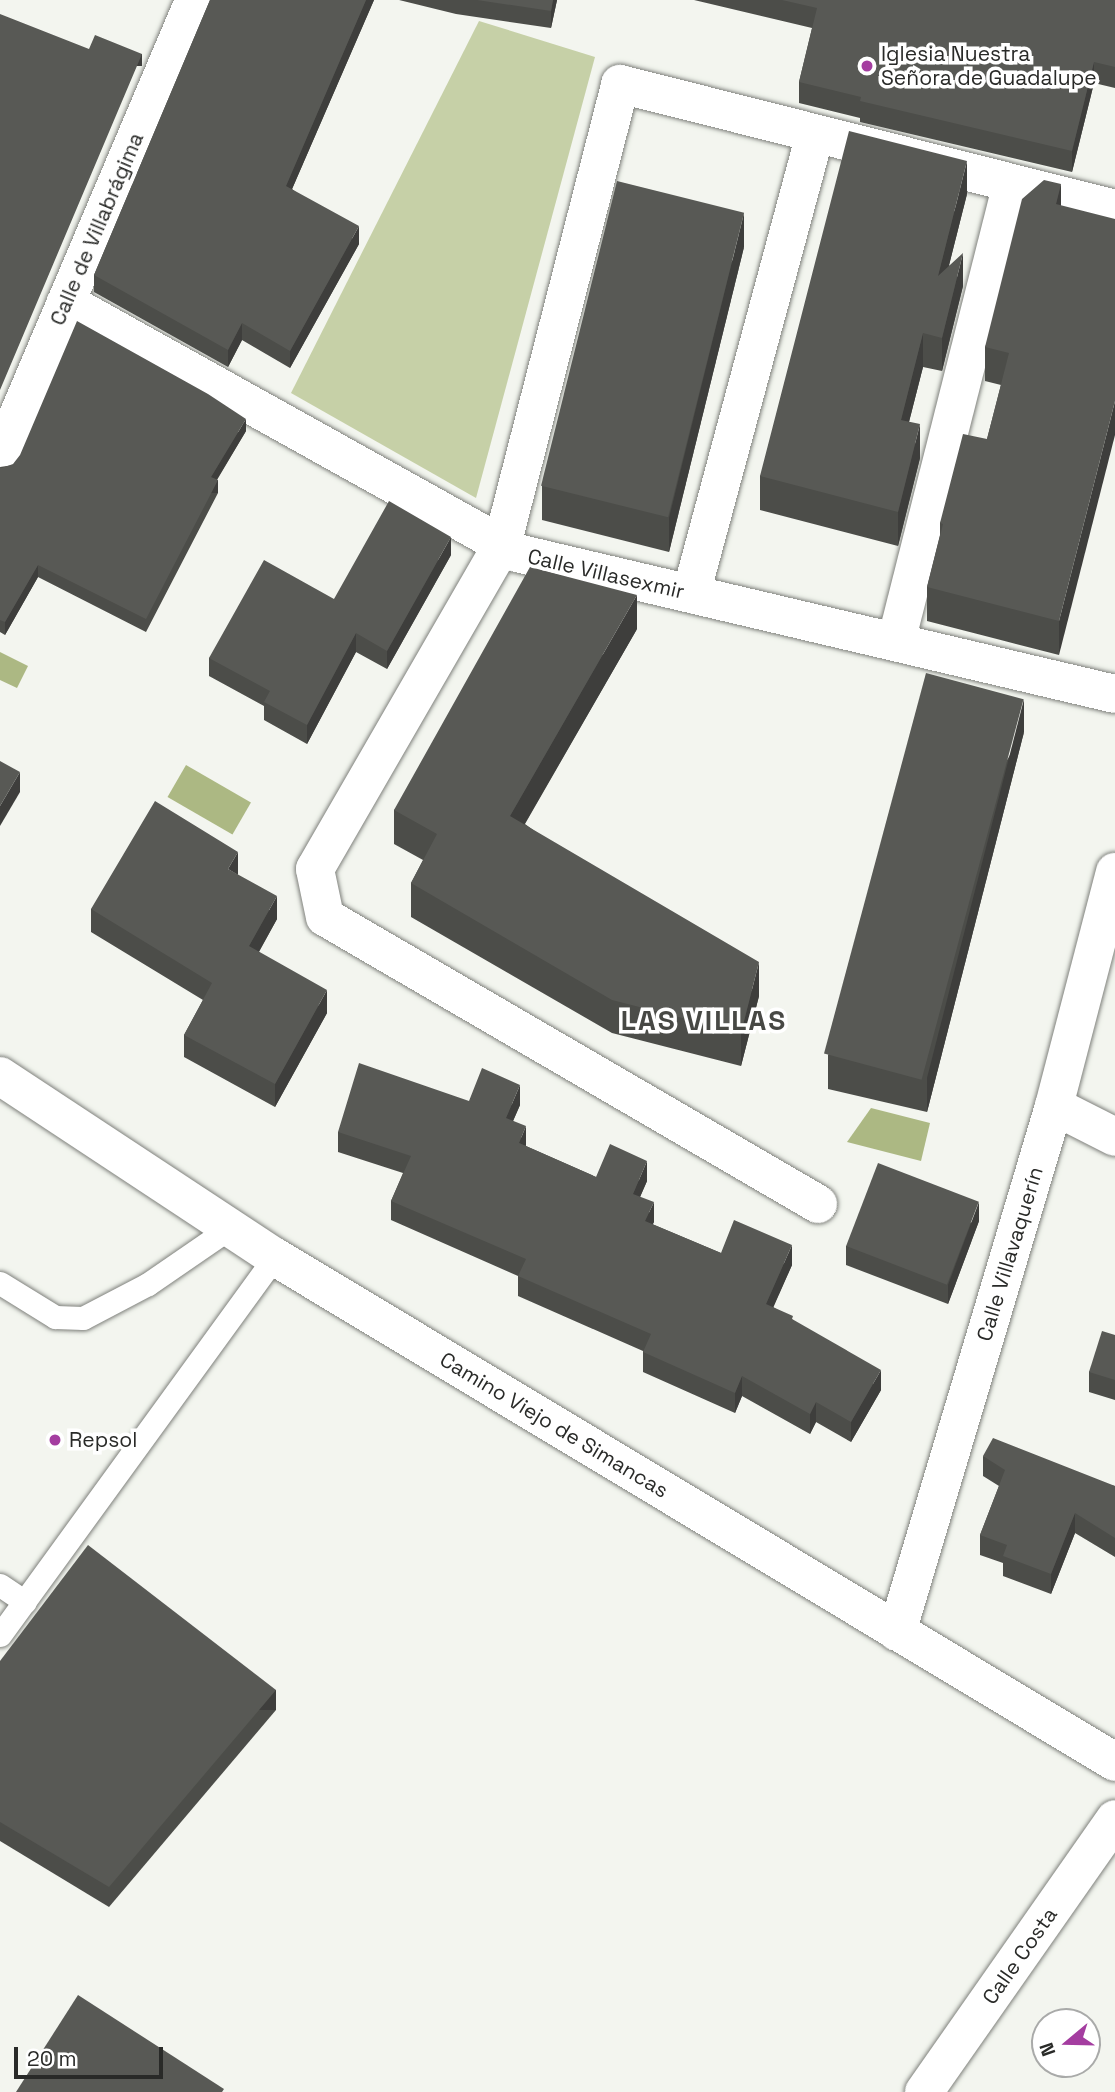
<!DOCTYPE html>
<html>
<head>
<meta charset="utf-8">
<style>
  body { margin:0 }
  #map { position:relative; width:1115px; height:2092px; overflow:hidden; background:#f3f5ef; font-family:"Space Grotesk",sans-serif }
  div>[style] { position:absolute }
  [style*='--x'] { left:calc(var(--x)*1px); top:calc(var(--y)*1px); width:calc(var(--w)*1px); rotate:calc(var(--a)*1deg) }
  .green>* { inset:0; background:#c6d0a7 }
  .water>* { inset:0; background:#acb883; transform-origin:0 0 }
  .roads { filter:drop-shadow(0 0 2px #7f817c) drop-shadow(0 0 2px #7f817c) }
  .service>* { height:23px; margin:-11.5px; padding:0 11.5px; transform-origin:11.5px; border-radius:11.5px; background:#fff }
  .minor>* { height:38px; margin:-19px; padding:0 19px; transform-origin:19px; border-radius:19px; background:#fff }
  .secondary>* { height:38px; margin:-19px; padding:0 19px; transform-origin:19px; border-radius:19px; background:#fff }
  .wall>* { inset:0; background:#4c4d49 }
  .shaded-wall>* { inset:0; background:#3e3e3c; transform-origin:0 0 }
  .building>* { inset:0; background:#585955; transform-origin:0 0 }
  .dots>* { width:19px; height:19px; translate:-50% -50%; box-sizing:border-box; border:4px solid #fff; border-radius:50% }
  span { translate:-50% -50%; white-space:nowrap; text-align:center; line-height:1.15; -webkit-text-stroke:7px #fff; paint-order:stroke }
  .poi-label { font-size:21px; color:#292a28 }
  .left { translate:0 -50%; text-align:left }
  .street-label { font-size:21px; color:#292a28 }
  .district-label { font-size:28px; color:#474844; font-weight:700; letter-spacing:2px }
  .north { position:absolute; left:1031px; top:2008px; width:70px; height:70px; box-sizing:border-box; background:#fff; border:2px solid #a9aaa9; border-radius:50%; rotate:251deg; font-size:19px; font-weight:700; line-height:28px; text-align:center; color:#292a28 }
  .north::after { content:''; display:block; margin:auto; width:24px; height:32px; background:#a43da0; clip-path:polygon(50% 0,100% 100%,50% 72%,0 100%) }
  .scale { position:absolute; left:14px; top:2047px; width:149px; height:32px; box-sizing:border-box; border:4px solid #292a28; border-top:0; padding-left:9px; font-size:21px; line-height:24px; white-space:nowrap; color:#292a28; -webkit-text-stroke:5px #fff; paint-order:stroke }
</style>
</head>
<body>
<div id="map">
  <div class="green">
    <div style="clip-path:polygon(479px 21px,595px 57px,476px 498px,291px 393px)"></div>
  </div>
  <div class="water">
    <div style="clip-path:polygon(0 652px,28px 666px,17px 688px,0 680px)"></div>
    <div style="left:186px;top:765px;width:75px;height:37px;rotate:30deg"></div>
    <div style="clip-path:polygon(871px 1108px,930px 1123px,921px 1161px,847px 1142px)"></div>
  </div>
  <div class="roads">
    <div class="service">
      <div style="--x:0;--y:1283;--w:65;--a:31.7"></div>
      <div style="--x:55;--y:1317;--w:28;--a:2"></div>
      <div style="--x:83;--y:1318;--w:73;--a:-27.6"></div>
      <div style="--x:148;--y:1284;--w:101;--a:-34.5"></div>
      <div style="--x:0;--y:1585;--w:30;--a:34"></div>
      <div style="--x:0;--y:1635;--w:467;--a:-54"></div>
    </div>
    <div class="minor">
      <div style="--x:66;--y:302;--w:516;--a:29.1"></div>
      <div style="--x:517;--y:553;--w:614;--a:13.27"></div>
      <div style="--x:0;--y:458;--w:497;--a:-67"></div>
      <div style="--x:691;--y:594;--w:476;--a:-74.9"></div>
      <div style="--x:896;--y:642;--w:473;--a:-75.8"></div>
      <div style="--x:1054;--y:1106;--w:68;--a:26.9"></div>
      <div style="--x:818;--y:1204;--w:570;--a:-149.79"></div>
      <div style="--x:325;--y:917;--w:49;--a:-101.8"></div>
      <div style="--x:315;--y:869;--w:374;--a:-60"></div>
      <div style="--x:502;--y:545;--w:476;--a:-75.6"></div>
      <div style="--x:620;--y:84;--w:511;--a:14.17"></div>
      <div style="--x:897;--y:1632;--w:549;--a:-73.38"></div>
      <div style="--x:1054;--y:1106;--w:242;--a:-75.4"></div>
      <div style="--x:924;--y:2092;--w:333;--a:-55"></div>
    </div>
    <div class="secondary">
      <div style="--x:0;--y:1076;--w:329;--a:33.4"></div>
      <div style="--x:275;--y:1257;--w:980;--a:31.01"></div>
    </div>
  </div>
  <div class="wall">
    <div style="clip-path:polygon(210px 0,374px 0,292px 189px,359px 244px,290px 368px,242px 340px,228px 367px,94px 292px,94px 275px)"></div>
    <div style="clip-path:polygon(399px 0,557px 0,551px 28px,456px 14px)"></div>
    <div style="clip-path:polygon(694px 0,1115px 0,1115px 88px,1094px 83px,1072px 172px,860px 122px,860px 118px,799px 103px,799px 82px,812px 28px)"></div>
    <div style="clip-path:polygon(1061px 184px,1059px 655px,927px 621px,927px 587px,940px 535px,940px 523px,987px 439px,1001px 385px,985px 381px,985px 347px)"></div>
    <div style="clip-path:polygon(967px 194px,949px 265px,963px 286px,942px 371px,923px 367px,909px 422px,920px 458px,898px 546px,760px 510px,760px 476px)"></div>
    <div style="clip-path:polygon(744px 247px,669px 552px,542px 520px,542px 486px)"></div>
    <div style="clip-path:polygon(246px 431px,217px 480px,218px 493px,146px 632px,38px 577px,5px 635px,0 632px,0 467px)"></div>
    <div style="clip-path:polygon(451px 555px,387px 669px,356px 652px,307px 744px,264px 720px,264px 706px,209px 676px,209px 658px,334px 599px)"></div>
    <div style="clip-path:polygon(637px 629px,525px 824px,759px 996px,741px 1066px,612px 1033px,411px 917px,411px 883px,423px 860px,394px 844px,394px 810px)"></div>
    <div style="clip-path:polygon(1024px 732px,927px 1112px,828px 1089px,828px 1055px)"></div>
    <div style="clip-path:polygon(238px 875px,277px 919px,259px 952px,327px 1013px,275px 1107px,184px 1057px,184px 1035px,203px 1000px,91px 932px,91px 909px)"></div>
    <div style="clip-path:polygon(469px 1101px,520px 1105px,513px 1121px,526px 1146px,596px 1177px,647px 1181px,640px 1197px,654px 1222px,652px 1224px,721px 1253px,792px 1265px,773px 1307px,793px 1320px,881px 1390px,851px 1442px,816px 1422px,810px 1434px,742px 1396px,735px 1413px,643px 1372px,643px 1351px,518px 1296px,518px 1276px,391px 1220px,391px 1201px,403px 1173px,338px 1152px,338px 1132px)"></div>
    <div style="clip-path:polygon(979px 1221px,948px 1304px,846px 1265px,846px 1246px)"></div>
    <div style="clip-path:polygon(1115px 1335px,1115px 1400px,1089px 1392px,1089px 1372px)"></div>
    <div style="clip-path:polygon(983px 1456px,1115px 1486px,1115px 1557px,1075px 1533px,1051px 1594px,1003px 1576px,1003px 1563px,980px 1555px,980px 1535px,999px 1486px,983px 1476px)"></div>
    <div style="clip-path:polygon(0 1661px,276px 1710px,109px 1907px,0 1841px)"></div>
  </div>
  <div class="shaded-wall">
    <div style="clip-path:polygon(366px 0,374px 0,286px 203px,286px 186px)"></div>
    <div style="clip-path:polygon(553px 0,557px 0,551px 28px,551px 11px)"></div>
    <div style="left:142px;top:54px;width:12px;height:365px;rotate:90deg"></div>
    <div style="clip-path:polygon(1094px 62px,1094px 83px,1072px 172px,1072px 151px)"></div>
    <div style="clip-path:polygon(967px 161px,967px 194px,938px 309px,938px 276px)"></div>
    <div style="clip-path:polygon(1061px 184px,1061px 218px,1056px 204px)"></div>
    <div style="clip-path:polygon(744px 213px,744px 247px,669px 552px,669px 518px)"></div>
    <div style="clip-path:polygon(359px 226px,359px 244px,290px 368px,290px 351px)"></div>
    <div style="clip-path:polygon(963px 253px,963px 286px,942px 371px,942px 338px)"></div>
    <div style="clip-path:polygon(242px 323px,242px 340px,228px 367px,228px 350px)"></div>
    <div style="clip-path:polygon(923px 333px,923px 367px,901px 453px,901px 420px)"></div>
    <div style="clip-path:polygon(1115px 401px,1115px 435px,1059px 655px,1059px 621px)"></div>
    <div style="clip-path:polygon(246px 419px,246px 431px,211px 489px,211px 477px)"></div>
    <div style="clip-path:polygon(920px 424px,920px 458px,898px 546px,898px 512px)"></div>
    <div style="left:218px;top:480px;width:13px;height:157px;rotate:90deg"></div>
    <div style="clip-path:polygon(451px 537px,451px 555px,387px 669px,387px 651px)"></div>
    <div style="clip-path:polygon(38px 565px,38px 577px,5px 635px,5px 622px)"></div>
    <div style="clip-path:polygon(637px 595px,637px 629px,510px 849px,510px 816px)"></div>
    <div style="clip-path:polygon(356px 633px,356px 652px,307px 744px,307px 725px)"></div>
    <div style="clip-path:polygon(1024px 699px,1024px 732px,927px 1112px,927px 1078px)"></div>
    <div style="clip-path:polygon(20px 772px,20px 792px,0 826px,0 806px)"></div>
    <div style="clip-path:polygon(238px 852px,238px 875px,228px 869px)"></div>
    <div style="clip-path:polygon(277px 896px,277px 919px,249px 969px,249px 946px)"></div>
    <div style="clip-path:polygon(759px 962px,759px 996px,741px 1066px,741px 1033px)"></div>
    <div style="clip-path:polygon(327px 990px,327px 1013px,275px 1107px,275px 1084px)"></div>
    <div style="clip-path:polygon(520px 1085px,520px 1105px,506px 1137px,506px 1118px)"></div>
    <div style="clip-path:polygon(526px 1126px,526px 1146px,519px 1143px)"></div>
    <div style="clip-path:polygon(647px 1161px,647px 1181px,633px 1213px,633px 1194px)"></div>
    <div style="clip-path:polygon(654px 1202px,654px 1222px,645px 1241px,645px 1221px)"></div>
    <div style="clip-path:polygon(979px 1202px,979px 1221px,948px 1304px,948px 1285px)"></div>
    <div style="clip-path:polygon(792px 1245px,792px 1265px,766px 1324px,766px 1304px)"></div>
    <div style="clip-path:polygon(881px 1370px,881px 1390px,851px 1442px,851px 1422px)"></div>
    <div style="clip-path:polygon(742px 1376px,742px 1396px,735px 1413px,735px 1393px)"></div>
    <div style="clip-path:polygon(816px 1402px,816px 1422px,810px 1434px,810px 1414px)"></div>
    <div style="clip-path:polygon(1075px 1513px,1075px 1533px,1051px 1594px,1051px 1574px)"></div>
    <div style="left:276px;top:1690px;width:20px;height:258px;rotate:90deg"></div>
  </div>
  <div class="building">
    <div style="clip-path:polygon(210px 0,366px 0,286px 186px,359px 226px,290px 351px,242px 323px,228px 350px,94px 275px)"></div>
    <div style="clip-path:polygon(477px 0,553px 0,551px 11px)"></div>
    <div style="clip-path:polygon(782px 0,1115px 0,1115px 67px,1094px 62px,1072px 151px,860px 101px,861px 97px,799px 82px,817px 8px)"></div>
    <div style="clip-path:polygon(0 14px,89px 49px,95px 35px,142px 54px,0 390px)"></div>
    <div style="clip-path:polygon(849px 131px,967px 161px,938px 276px,963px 253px,942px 338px,923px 333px,901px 420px,920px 424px,898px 512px,760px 476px)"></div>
    <div style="clip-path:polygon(1044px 180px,1061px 184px,1056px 204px,1115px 219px,1115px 401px,1059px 621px,927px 587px,943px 524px,940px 523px,963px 434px,987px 439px,1009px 353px,985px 347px,1022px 199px)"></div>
    <div style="left:617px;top:181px;width:131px;height:314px;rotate:14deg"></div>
    <div style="clip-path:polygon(77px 321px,208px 394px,246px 419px,211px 477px,218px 480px,146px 619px,38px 565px,5px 622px,0 620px,0 467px,2px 468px,13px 464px,20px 455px)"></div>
    <div style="clip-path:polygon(389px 501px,451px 537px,387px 651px,356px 633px,307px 725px,264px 702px,270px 691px,209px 658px,264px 560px,334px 599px)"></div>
    <div style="clip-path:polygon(530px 567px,637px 595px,510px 816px,759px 962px,741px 1033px,612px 1000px,411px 883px,437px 834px,394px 810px)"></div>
    <div style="left:926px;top:673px;width:101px;height:394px;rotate:15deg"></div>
    <div style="clip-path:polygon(0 761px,20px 772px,0 806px)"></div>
    <div style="clip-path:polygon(155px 801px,238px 852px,228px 869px,277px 896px,249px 946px,327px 990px,275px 1084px,184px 1035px,212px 983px,91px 909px)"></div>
    <div style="clip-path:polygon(359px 1063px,469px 1101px,482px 1068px,520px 1085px,506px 1118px,526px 1126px,519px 1143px,596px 1177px,610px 1144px,647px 1161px,633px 1194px,654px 1202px,645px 1221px,721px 1253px,734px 1220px,792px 1245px,766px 1304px,793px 1316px,792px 1319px,881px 1370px,851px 1422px,816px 1402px,810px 1414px,742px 1376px,735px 1393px,643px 1352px,651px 1334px,518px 1276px,526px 1259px,391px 1201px,411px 1156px,338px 1132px)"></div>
    <div style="left:878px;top:1163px;width:108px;height:89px;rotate:21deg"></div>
    <div style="clip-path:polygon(1102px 1331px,1115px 1335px,1115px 1380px,1089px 1372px)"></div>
    <div style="clip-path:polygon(993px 1438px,1115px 1486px,1115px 1538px,1075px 1513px,1051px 1574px,1003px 1556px,1007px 1545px,980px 1535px,1005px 1470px,983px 1456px)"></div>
    <div style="clip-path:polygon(88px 1545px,276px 1690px,109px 1887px,0 1822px,0 1661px)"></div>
    <div style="clip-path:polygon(78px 1995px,224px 2089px,222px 2092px,16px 2092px)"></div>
  </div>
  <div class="dots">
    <div style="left:867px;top:66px;background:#a43da0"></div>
    <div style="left:55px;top:1440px;background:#a43da0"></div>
  </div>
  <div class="poi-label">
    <span class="left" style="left:881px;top:66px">Iglesia Nuestra<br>Señora de Guadalupe</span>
    <span class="left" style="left:69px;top:1440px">Repsol</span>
  </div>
  <div class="street-label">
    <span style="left:97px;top:229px;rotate:-67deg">Calle de Villabrágima</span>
    <span style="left:606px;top:574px;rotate:13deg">Calle Villasexmir</span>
    <span style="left:1010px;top:1254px;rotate:-73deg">Calle Villavaquerín</span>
    <span style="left:554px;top:1425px;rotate:31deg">Camino Viejo de Simancas</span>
    <span style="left:1020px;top:1956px;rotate:-55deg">Calle Costa</span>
  </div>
  <div class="district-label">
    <span style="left:704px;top:1020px">LAS VILLAS</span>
  </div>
  <div class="north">N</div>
  <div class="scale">20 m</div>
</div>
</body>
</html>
